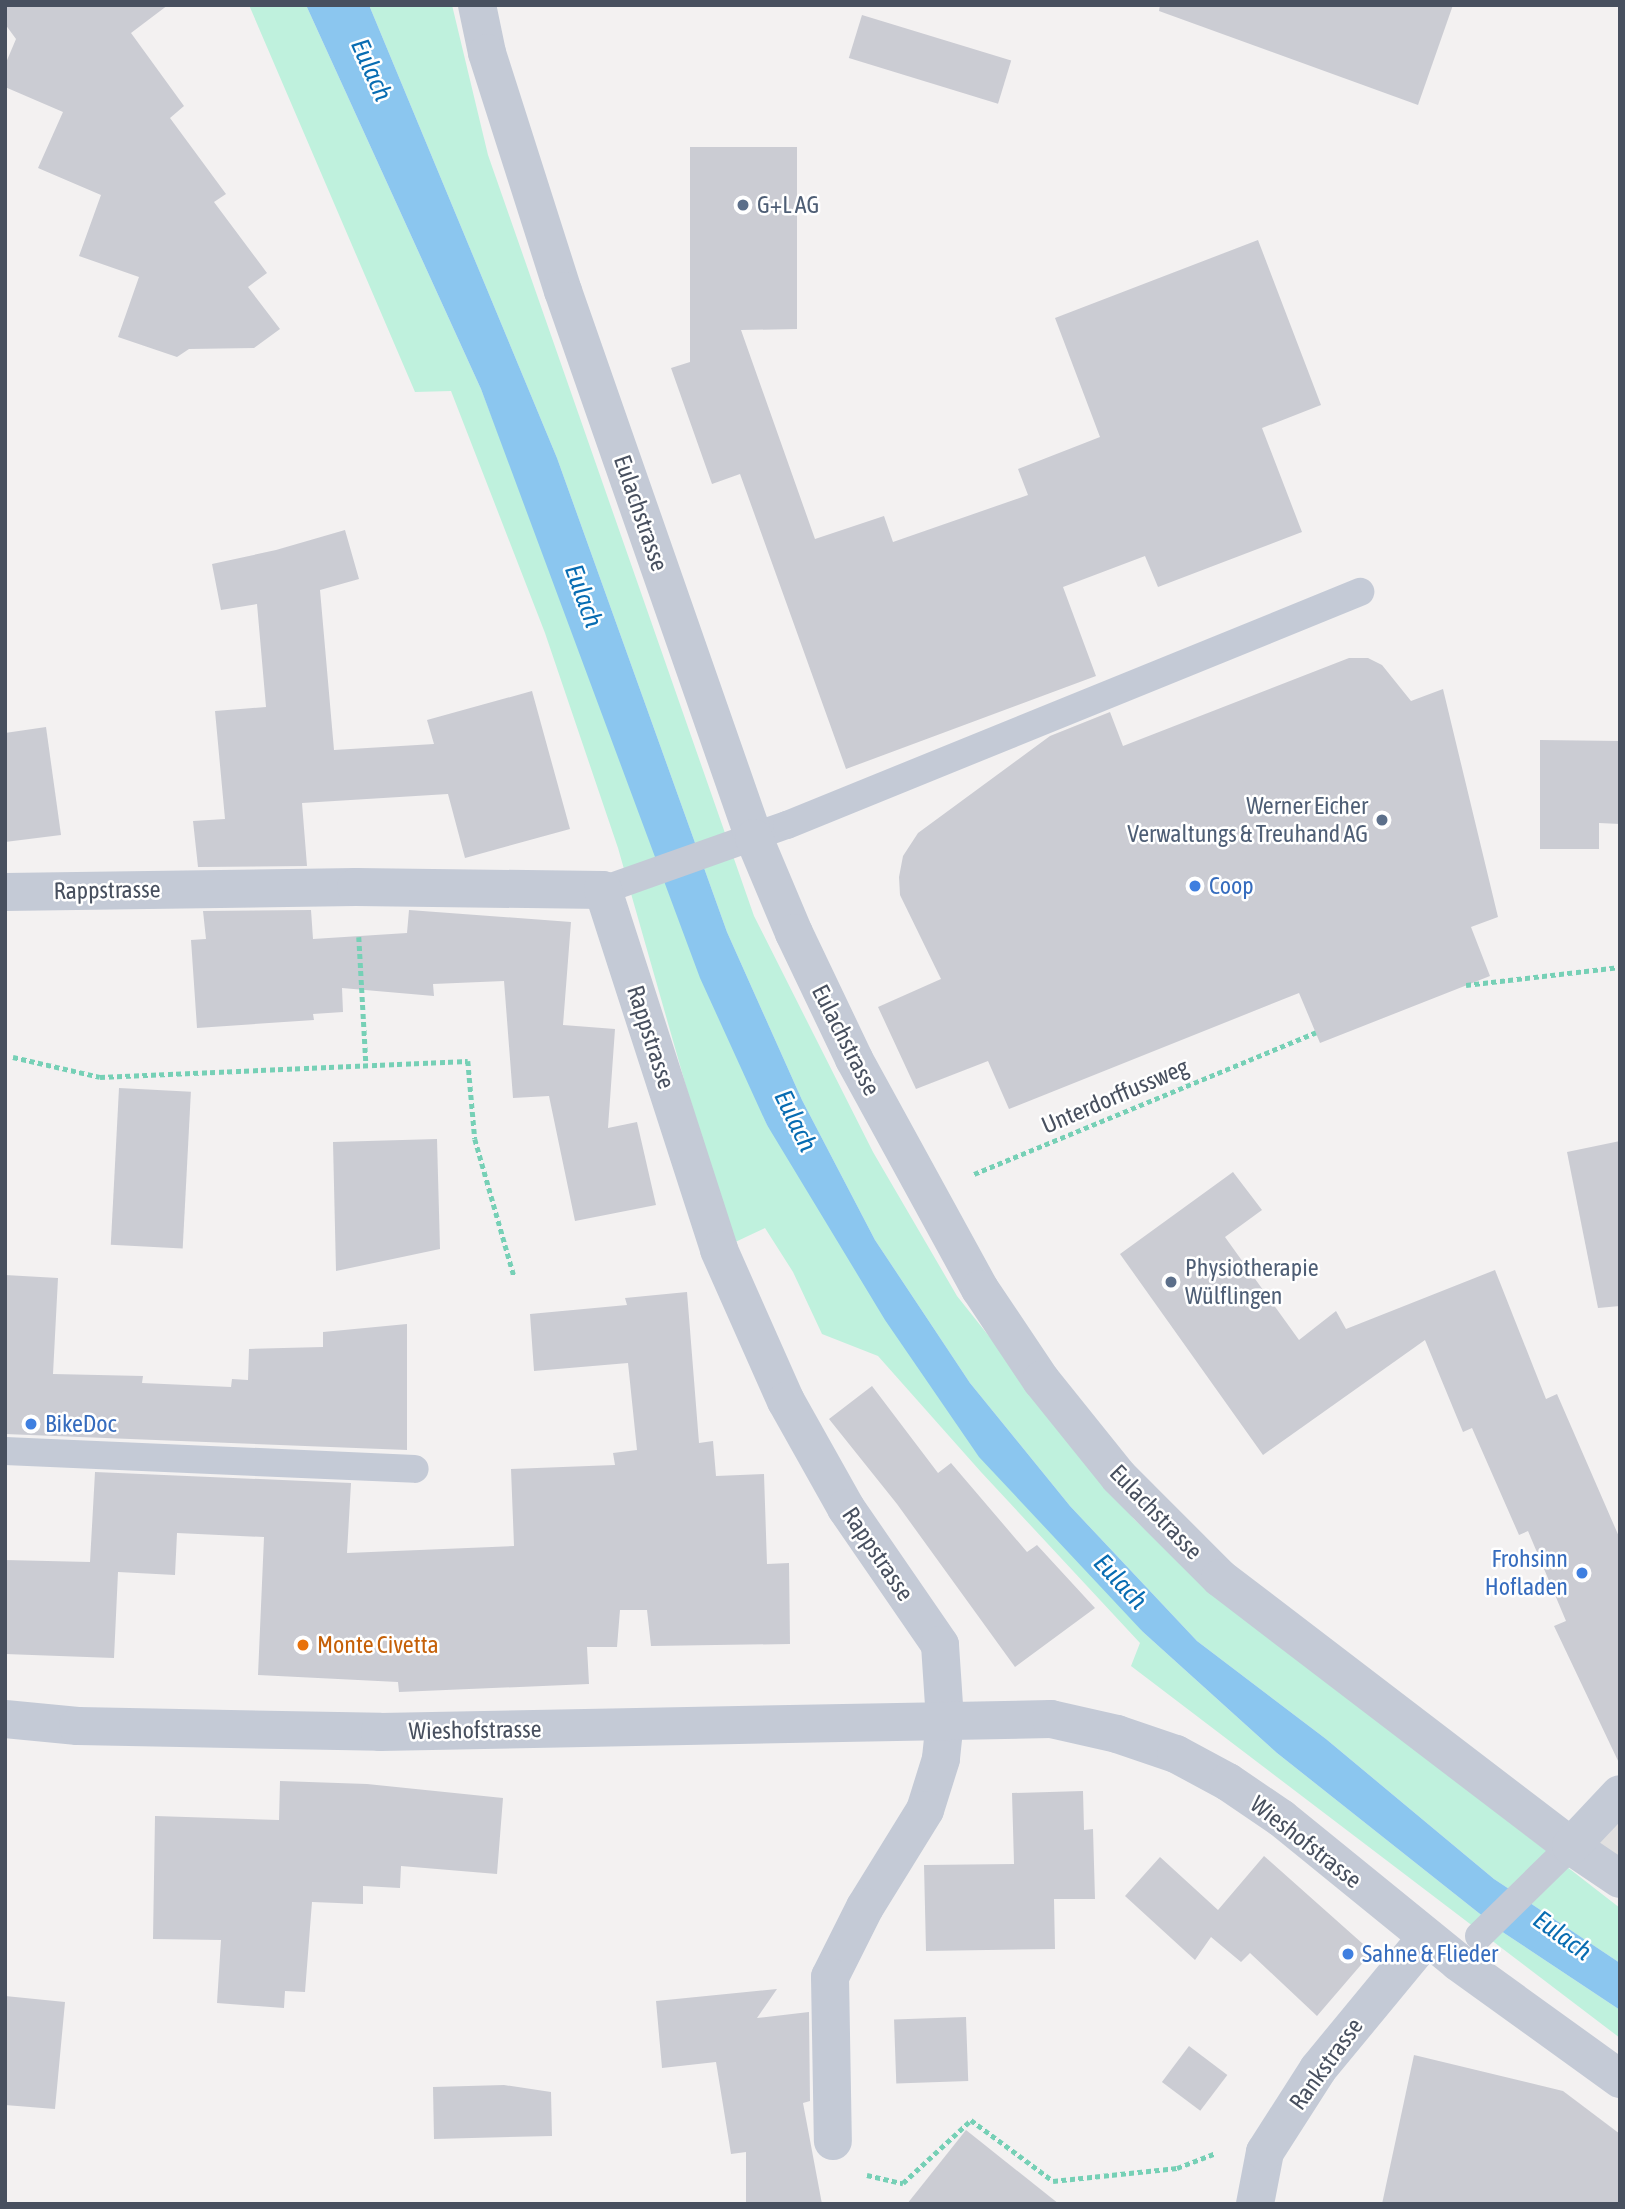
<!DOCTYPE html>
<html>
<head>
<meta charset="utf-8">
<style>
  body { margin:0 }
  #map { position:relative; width:1625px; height:2209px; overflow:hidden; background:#f3f1f1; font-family:"Asap Condensed",sans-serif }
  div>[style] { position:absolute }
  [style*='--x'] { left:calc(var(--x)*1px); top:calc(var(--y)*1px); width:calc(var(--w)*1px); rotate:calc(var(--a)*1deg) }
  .education>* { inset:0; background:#e1e0e0 }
  .green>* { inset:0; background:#bff1dd }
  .water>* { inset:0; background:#8bc6ef }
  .building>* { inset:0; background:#cbccd3; transform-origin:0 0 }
  .path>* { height:4.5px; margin-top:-2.25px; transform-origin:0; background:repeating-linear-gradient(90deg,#76d0b6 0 5px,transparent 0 8.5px) }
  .service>* { height:28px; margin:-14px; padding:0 14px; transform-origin:14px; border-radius:14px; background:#c4cad6 }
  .minor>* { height:38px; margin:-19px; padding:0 19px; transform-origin:19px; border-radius:19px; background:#c4cad6 }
  .dots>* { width:19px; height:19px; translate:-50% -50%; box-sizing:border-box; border:4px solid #fff; border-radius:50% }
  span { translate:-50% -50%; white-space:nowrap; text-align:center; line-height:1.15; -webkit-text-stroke:5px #fff; paint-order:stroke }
  .service-label { font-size:24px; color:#4e5e75 }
  .left { translate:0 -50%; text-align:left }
  .right { translate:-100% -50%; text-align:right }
  .street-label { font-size:24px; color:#48505f }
  .shop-label { font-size:24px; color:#366cbe }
  .food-label { font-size:24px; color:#c56008 }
  .water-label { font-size:26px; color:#086cb2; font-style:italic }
  .frame { position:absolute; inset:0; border:7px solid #48505f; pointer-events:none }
</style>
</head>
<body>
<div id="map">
  <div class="education">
    <div style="clip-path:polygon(1620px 1794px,1620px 1879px,1571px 1846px)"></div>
  </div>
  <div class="green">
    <div style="clip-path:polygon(249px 5px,306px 5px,481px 389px,767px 1125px,1143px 1632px,1277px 1753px,1504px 1933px,1620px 2010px,1620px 2038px,1131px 1666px,1140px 1643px,981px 1472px,878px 1356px,822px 1334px,793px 1272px,765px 1228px,731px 1244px,618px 848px,545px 633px,451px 391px,415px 392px)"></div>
    <div style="clip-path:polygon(369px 5px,452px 5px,488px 155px,754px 916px,873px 1152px,957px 1296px,1134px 1519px,1215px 1594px,1620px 1908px,1620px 1963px,1494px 1879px,1326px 1739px,1197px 1641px,1070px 1506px,970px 1383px,875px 1240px,802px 1100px,727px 932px,557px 458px)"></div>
  </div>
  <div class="water">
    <div style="clip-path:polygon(306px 5px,369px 5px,557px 458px,727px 932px,802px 1100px,875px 1240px,970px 1383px,1070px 1506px,1197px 1641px,1326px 1739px,1494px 1879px,1620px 1963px,1620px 2010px,1504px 1933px,1277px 1753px,1143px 1632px,979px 1457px,885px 1320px,767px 1125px,700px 978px,481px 389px)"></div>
  </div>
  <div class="building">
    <div style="clip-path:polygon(5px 5px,168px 5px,131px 33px,184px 106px,170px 118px,226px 194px,214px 202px,267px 273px,248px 287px,280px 329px,254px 348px,189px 349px,177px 357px,118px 337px,139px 277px,79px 256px,101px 195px,38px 168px,63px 112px,5px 87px,5px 65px,16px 39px,5px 24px)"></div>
    <div style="clip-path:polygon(1160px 5px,1453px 5px,1418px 105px,1159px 11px)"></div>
    <div style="left:862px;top:15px;width:156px;height:45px;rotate:17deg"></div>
    <div style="clip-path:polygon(690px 147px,797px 147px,797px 329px,741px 330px,815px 539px,884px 516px,893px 542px,1028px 495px,1018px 469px,1100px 437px,1055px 318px,1258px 240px,1321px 405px,1262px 428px,1302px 532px,1158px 587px,1145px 556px,1063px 587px,1096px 676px,846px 769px,740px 474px,712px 484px,671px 368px,690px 362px)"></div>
    <div style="clip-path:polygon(345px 530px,359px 579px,320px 590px,334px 750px,434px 744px,427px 720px,532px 691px,570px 829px,465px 858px,448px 794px,302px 803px,307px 866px,198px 867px,193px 821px,225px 819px,215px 711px,266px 707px,257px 604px,221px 610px,212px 564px,276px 550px)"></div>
    <div style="clip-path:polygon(1349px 658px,1368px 658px,1382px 665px,1411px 701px,1443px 689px,1498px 917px,1471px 927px,1490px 976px,1320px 1043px,1299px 993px,1009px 1109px,988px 1061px,916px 1089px,878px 1007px,941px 979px,900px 895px,899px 877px,903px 856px,918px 833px,1050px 736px,1110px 712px,1123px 746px)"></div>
    <div style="clip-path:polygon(46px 727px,61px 835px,5px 842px,5px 733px)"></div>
    <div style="clip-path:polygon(1540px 740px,1620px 741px,1620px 824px,1599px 823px,1599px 849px,1540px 849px)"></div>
    <div style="clip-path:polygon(311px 910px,313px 939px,407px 933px,409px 910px,571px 922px,563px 1025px,615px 1029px,608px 1128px,637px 1122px,656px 1205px,575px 1221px,549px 1096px,513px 1098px,504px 981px,433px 984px,434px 996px,342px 988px,343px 1012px,313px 1014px,314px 1020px,197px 1028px,191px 940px,206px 939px,203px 911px)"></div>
    <div style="left:119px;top:1088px;width:72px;height:157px;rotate:3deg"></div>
    <div style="clip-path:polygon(437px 1139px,440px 1249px,336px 1271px,333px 1142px)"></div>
    <div style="clip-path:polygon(1620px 1141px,1620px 1306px,1598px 1308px,1567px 1152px)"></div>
    <div style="clip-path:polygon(1233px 1172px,1262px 1210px,1225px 1237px,1299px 1340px,1336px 1311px,1346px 1329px,1495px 1270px,1546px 1399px,1557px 1394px,1620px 1539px,1620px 1765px,1554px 1626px,1566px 1621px,1528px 1531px,1519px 1535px,1472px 1428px,1463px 1432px,1425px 1340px,1263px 1455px,1120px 1254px)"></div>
    <div style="clip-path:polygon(5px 1275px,58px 1278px,53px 1374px,143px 1376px,142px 1383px,231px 1387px,232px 1379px,248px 1380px,249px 1349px,323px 1347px,323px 1332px,407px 1324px,407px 1450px,5px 1434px)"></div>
    <div style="clip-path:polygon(687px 1292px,699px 1443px,713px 1441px,716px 1476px,764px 1474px,767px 1564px,789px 1563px,790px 1644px,651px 1646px,647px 1610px,620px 1610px,617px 1647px,587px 1647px,589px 1684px,399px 1692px,398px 1682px,258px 1675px,264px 1537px,177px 1533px,175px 1575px,118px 1572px,114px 1658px,5px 1654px,5px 1560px,90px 1562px,95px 1472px,351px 1483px,347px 1553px,514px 1546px,511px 1469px,615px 1465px,613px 1453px,637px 1450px,628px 1363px,534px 1371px,530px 1314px,627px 1305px,625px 1298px)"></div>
    <div style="clip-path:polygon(872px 1386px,938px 1473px,951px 1463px,1027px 1552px,1037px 1545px,1095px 1608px,1015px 1667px,897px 1504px,829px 1419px)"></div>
    <div style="clip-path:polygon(280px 1781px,367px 1784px,503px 1798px,497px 1874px,401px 1866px,400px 1888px,363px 1886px,363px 1904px,312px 1902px,305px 1992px,285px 1991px,284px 2008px,217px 2003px,221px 1940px,153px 1939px,155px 1816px,279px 1820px)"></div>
    <div style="clip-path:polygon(1083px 1791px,1084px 1830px,1093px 1829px,1095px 1899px,1054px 1899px,1055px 1949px,926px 1951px,924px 1865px,1014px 1864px,1012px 1793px)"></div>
    <div style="clip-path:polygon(1264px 1856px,1372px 1952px,1317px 2016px,1250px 1953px,1241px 1962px,1211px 1937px,1195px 1960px,1125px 1896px,1160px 1857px,1218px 1910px)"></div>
    <div style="clip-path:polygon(777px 1989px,757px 2018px,809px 2012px,810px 2101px,803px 2103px,822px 2204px,746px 2204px,746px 2152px,731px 2154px,716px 2062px,662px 2068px,656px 2001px)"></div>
    <div style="clip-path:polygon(5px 1996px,65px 2002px,55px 2109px,5px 2105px)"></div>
    <div style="left:966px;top:2017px;width:64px;height:72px;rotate:88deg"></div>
    <div style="left:1189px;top:2046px;width:48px;height:45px;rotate:37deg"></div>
    <div style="clip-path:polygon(1414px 2055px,1563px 2091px,1620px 2134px,1620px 2204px,1382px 2204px)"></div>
    <div style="clip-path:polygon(504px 2085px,551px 2092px,552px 2136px,434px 2139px,433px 2087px)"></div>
    <div style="clip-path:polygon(966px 2130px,1059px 2204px,907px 2204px)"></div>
  </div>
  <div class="path">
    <div style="--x:359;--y:937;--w:126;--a:86.8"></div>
    <div style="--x:1466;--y:985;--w:155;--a:-6.7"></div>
    <div style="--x:13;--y:1057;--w:89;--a:12.9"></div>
    <div style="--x:100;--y:1077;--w:368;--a:-2.5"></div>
    <div style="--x:468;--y:1061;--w:78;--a:84.9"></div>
    <div style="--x:475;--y:1139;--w:142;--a:74.1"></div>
    <div style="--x:974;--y:1174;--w:370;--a:-22.5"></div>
    <div style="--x:867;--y:2175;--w:37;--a:13"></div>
    <div style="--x:903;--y:2183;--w:93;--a:-42.8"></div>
    <div style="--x:971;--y:2120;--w:102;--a:36.6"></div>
    <div style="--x:1053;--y:2181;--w:125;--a:-6"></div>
    <div style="--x:1177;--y:2168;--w:40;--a:-21"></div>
  </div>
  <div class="service">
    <div style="--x:603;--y:890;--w:195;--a:-19.5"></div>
    <div style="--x:787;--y:825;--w:619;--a:-22.13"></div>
    <div style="--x:5;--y:1451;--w:410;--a:2.5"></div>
    <div style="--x:1479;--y:1936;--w:129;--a:-44.4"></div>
  </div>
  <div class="minor">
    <div style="--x:477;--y:5;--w:49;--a:78.2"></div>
    <div style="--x:487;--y:53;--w:250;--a:72.3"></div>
    <div style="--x:563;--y:291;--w:579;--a:70.75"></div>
    <div style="--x:754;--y:838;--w:103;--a:67.2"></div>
    <div style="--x:794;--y:933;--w:140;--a:64.5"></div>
    <div style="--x:854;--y:1059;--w:262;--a:61.3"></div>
    <div style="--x:980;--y:1289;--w:110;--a:56.2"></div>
    <div style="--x:1041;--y:1380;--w:124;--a:51.2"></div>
    <div style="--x:1119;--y:1477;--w:143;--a:45"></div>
    <div style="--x:1220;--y:1578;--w:442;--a:37.4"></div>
    <div style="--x:1571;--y:1846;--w:59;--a:34"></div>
    <div style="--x:5;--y:892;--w:351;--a:-0.8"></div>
    <div style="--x:356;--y:887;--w:247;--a:0.7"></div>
    <div style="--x:603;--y:890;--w:378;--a:72.1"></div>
    <div style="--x:719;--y:1250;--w:165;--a:66.1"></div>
    <div style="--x:786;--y:1401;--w:123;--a:60.7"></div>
    <div style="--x:846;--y:1508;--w:166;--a:55.5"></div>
    <div style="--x:940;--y:1645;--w:75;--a:86.2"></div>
    <div style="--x:945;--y:1720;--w:39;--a:96"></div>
    <div style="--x:941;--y:1759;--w:53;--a:107.4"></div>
    <div style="--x:925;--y:1810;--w:114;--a:121.7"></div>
    <div style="--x:865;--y:1907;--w:78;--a:116.6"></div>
    <div style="--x:830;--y:1977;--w:164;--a:89"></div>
    <div style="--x:5;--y:1719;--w:73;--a:5.5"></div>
    <div style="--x:78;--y:1726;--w:302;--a:1.1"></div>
    <div style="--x:380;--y:1732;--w:671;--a:-1.11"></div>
    <div style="--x:1051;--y:1719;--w:68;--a:12.8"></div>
    <div style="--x:1117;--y:1734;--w:62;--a:18.7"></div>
    <div style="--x:1176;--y:1754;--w:59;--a:28.3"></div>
    <div style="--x:1228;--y:1782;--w:64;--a:34.2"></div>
    <div style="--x:1281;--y:1818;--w:228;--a:39.1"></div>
    <div style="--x:1458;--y:1962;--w:200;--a:35.8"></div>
    <div style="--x:1571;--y:1846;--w:71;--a:-46.7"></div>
    <div style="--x:1255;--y:2204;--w:53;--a:-79.1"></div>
    <div style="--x:1265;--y:2152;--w:98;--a:-57.4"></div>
    <div style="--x:1318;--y:2069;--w:170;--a:-50.5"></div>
  </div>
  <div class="dots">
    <div style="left:743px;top:205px;background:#5c6f8a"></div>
    <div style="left:1382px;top:820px;background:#5c6f8a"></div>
    <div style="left:1195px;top:886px;background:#3f7fe0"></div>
    <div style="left:1171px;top:1282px;background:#5c6f8a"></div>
    <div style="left:31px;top:1424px;background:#3f7fe0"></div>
    <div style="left:1582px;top:1573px;background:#3f7fe0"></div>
    <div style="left:303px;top:1645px;background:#e8710a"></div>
    <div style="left:1348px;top:1954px;background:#3f7fe0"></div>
  </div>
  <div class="service-label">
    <span class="left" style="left:757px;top:205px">G+L AG</span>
    <span class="right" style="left:1368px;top:820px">Werner Eicher<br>Verwaltungs &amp; Treuhand AG</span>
    <span class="left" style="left:1185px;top:1282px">Physiotherapie<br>Wülflingen</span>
  </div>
  <div class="street-label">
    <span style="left:641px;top:513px;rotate:71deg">Eulachstrasse</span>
    <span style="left:107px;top:890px;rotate:-1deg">Rappstrasse</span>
    <span style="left:651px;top:1037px;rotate:72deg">Rappstrasse</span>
    <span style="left:846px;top:1040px;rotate:63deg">Eulachstrasse</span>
    <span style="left:1115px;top:1096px;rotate:-23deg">Unterdorffussweg</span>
    <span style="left:1156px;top:1512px;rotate:46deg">Eulachstrasse</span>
    <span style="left:878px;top:1554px;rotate:56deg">Rappstrasse</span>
    <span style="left:475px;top:1730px;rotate:-1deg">Wieshofstrasse</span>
    <span style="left:1306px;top:1842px;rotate:38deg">Wieshofstrasse</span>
    <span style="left:1326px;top:2064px;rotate:-54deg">Rankstrasse</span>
  </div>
  <div class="shop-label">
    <span class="left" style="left:1209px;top:886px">Coop</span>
    <span class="left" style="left:45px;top:1424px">BikeDoc</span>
    <span class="right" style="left:1568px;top:1573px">Frohsinn<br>Hofladen</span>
    <span class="left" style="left:1362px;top:1954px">Sahne &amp; Flieder</span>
  </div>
  <div class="food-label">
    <span class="left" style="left:317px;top:1645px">Monte Civetta</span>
  </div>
  <div class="water-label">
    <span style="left:371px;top:70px;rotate:66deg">Eulach</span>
    <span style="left:583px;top:596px;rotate:70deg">Eulach</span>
    <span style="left:795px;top:1121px;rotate:64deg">Eulach</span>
    <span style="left:1120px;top:1582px;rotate:47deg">Eulach</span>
    <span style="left:1562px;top:1936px;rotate:36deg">Eulach</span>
  </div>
  <div class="frame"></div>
</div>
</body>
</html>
